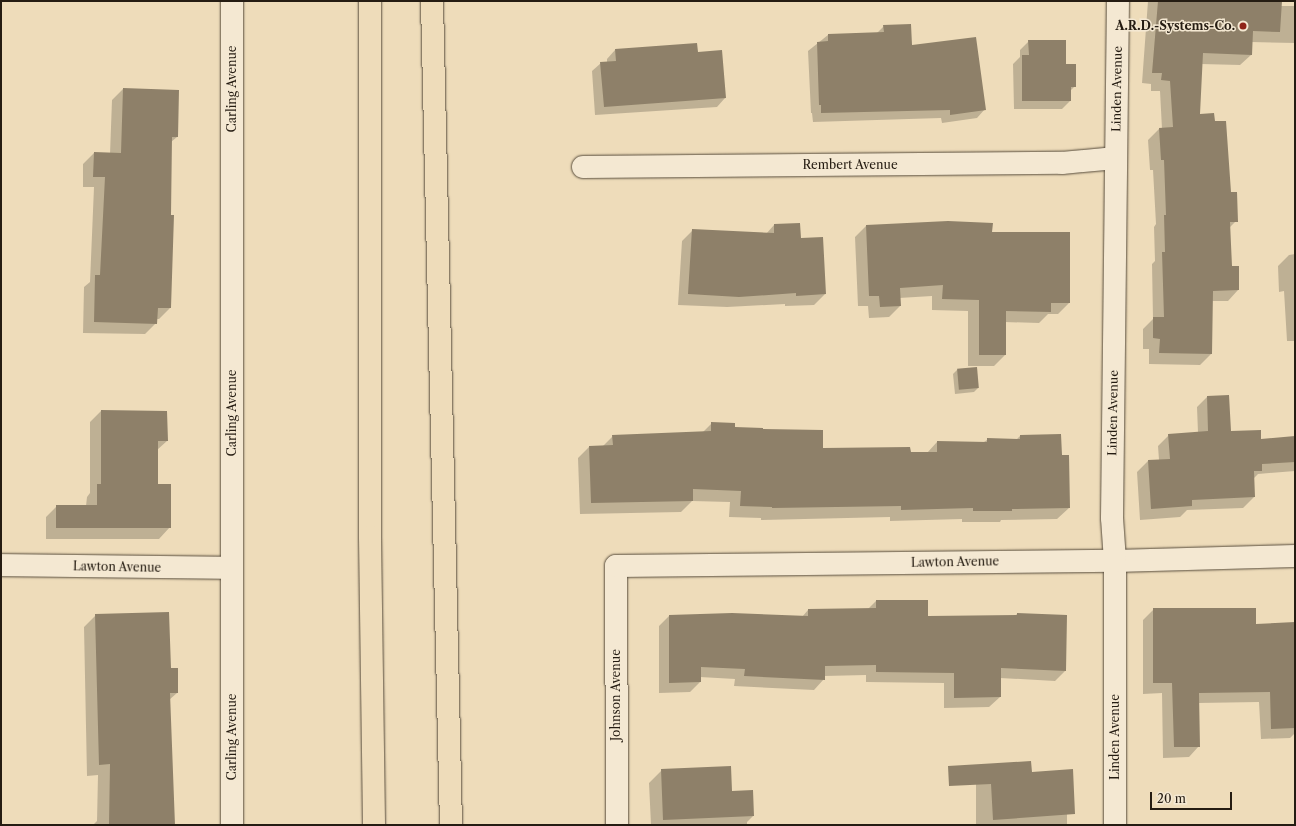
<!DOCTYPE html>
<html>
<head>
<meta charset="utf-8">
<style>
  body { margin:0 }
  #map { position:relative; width:1296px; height:826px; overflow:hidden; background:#eedcba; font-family:"Libre Caslon Text",serif }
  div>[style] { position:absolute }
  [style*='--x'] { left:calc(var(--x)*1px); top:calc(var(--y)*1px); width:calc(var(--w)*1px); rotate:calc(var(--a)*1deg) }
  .shadow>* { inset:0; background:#0003 }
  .building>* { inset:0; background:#8e8069; transform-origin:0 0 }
  .roads { filter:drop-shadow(0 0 1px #574c3c) drop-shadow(0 0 1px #574c3c) }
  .street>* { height:22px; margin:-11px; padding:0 11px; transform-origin:11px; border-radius:11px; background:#f4e8d2 }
  .highway>* { height:22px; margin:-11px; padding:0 11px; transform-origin:11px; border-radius:11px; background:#eedcba }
  .dots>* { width:11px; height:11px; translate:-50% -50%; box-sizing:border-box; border:2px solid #f4e8d2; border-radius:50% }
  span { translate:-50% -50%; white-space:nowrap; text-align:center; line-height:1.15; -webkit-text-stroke:3px #f4e8d2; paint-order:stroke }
  .poi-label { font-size:12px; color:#251c12; font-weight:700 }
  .right { translate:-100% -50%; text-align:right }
  .street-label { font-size:12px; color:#251c12 }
  .frame { position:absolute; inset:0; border:2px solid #251c12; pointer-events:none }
  .scale { position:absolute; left:1150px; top:792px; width:82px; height:18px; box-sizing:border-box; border:2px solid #251c12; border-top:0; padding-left:5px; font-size:12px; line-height:14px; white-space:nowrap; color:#251c12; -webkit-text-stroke:3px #f4e8d2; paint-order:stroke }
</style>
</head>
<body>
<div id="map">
  <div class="shadow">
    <div style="clip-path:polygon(1148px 1px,1281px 1px,1280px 6px,1295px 6px,1295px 43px,1251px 42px,1251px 55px,1240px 65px,1201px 64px,1199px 115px,1230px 193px,1236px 221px,1229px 228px,1231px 267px,1238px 290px,1228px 301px,1212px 301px,1211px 354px,1200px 365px,1149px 364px,1149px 349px,1143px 349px,1143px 329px,1153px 319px,1152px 264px,1155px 261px,1154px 227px,1156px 224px,1153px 170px,1150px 170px,1148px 140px,1159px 129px,1162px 129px,1160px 91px,1151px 91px,1151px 84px,1142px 83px)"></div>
    <div style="clip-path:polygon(884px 26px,911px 46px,985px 109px,977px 118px,942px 123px,941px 118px,813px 122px,812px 113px,811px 113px,808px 51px,828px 35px,877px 33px)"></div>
    <div style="clip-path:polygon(1029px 41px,1065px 65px,1075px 86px,1070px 91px,1070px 101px,1062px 109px,1014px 109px,1013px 64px,1020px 57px,1020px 50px)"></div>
    <div style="clip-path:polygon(615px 50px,697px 53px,725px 98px,717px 107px,595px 115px,592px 71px,601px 63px,607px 62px,607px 59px)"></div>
    <div style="clip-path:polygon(123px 89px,177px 137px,171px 142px,170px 308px,159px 319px,156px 319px,156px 323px,145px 334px,83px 333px,84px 287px,90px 282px,94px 187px,83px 187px,83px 164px,94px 153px,110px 154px,112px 100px)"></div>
    <div style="clip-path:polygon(774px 225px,800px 240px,825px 294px,814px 305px,785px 306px,785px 304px,727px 307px,678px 305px,682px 241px,693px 230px,766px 234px)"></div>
    <div style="clip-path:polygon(866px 226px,991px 233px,1069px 303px,1058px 314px,1048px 314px,1039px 323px,1005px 322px,1005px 355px,994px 366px,968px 366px,968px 311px,932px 310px,932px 296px,899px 298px,900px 306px,889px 317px,869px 318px,868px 306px,858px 306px,855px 237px)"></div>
    <div style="clip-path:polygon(1295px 254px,1295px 341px,1287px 341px,1284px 291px,1279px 292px,1278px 266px,1289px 255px)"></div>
    <div style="clip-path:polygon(976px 368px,978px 388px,974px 392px,955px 394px,953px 374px,957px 370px)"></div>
    <div style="clip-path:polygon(1208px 396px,1230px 432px,1260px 440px,1295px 437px,1295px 471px,1258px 474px,1253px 479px,1254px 497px,1243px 508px,1187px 510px,1180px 517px,1140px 520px,1137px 472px,1148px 461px,1159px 460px,1158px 446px,1169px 435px,1198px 433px,1197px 407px)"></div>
    <div style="clip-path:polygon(101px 411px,167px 441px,157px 450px,157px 485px,170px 527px,159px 539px,46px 539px,46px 517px,57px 506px,86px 506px,87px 497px,90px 493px,90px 422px)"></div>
    <div style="clip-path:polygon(712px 423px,734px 428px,762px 430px,822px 449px,910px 453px,927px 453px,937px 442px,984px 442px,987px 440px,1016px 440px,1020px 436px,1061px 456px,1069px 508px,1057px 519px,1001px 520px,1000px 522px,962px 522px,962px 519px,890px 521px,890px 517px,761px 520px,761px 518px,729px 517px,730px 502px,692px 501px,681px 512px,580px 514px,578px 458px,589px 447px,603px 446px,613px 436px,702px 433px)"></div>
    <div style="clip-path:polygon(876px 601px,927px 617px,1015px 616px,1017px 614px,1065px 671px,1055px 681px,1000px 678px,1000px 697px,989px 707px,944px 708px,944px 683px,866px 682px,866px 675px,824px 676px,824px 679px,814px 690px,734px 686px,735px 679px,700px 677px,700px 682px,690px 692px,659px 693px,659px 626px,669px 616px,802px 617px,808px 610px,868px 609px)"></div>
    <div style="clip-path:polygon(1154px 609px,1255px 625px,1295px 623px,1295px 733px,1290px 738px,1261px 739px,1259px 702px,1198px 703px,1199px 746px,1189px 757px,1163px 758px,1162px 693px,1143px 694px,1143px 620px)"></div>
    <div style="clip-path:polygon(96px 615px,177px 693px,169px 700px,174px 825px,93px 825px,97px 821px,98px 775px,87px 776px,84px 627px)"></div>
    <div style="clip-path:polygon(662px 770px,731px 792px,753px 816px,747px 822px,747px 825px,651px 825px,649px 783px)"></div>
    <div style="clip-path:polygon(1031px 773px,1067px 808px,1067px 825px,976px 825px,976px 778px)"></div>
  </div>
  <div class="building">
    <div style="clip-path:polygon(1158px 1px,1282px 1px,1280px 32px,1253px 31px,1252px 55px,1203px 53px,1200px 114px,1214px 113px,1215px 121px,1226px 121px,1231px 192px,1237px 192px,1238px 222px,1230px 222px,1232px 266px,1239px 266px,1239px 290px,1213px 291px,1212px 354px,1159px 353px,1160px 339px,1153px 338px,1153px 317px,1164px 317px,1162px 252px,1165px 252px,1164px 215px,1166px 215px,1164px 160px,1161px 160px,1159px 128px,1173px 127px,1170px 81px,1161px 80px,1162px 73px,1152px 73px)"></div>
    <div style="clip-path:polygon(911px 24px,912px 45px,976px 37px,986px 110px,950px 115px,950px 110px,821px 113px,821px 105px,819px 105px,817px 42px,828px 41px,828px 34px,884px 32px,883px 25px)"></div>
    <div style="clip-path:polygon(1028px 40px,1066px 40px,1066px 64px,1076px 64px,1076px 87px,1071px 87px,1071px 101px,1022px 101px,1022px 55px,1029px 55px)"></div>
    <div style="clip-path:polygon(697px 43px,698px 52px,722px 50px,726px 98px,604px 107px,600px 62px,616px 61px,615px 49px)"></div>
    <div style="clip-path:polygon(123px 88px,179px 90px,178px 137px,172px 137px,171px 215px,174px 215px,171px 308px,158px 308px,157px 324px,94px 322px,95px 275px,100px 275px,105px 177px,93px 177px,94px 152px,121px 153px)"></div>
    <div style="clip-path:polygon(948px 221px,993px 223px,992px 232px,1070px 232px,1070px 303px,1051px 303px,1051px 312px,1006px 311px,1006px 355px,979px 355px,979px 300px,942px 299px,943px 285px,900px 288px,901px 306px,880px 307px,879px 296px,869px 296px,866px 225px)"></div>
    <div style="clip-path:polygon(800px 223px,801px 238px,823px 237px,826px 294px,796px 296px,796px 293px,739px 297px,688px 294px,692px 229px,774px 233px,774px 224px)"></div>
    <div style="left:977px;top:367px;width:21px;height:20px;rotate:85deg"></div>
    <div style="clip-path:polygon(1229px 395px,1231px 431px,1261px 430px,1261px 439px,1295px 436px,1295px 462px,1262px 464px,1262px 471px,1254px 471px,1255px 497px,1192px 500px,1192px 506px,1151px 509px,1148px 460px,1170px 459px,1168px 434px,1208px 431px,1207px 396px)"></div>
    <div style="clip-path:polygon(101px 410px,167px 411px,168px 441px,158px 441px,158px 484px,171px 484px,171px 528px,56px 528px,56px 505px,97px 505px,97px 484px,101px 484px)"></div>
    <div style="clip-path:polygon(711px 422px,735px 423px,735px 427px,763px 428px,763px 429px,823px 430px,823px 448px,910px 447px,911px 452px,937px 452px,937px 441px,987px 442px,987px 438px,1020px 439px,1020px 435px,1061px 434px,1062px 455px,1069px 455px,1070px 508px,1012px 509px,1012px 511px,973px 511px,973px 508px,901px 510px,901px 506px,772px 508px,772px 507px,740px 506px,741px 491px,693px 489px,693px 501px,591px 503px,589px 446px,613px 445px,612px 435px,711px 431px)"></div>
    <div style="clip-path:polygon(876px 600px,928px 600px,928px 616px,1017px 615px,1017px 613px,1067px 615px,1066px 671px,1001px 668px,1001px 697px,954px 698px,954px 673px,876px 672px,876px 665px,825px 666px,825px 680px,744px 676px,745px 669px,701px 667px,701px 682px,669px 683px,669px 615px,732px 613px,808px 616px,808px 609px,876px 608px)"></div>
    <div style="clip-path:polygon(1153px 608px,1256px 608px,1256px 624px,1295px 622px,1295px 728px,1271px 729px,1270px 692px,1199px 693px,1200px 747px,1174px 747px,1172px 683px,1153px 683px)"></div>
    <div style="clip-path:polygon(169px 612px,171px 668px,178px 668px,178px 693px,170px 693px,175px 825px,109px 825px,110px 764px,99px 765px,95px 614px)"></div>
    <div style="clip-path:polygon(1031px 761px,1032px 772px,1073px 769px,1075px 814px,993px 820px,991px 784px,949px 786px,948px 766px)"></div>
    <div style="clip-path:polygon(731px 766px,732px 791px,753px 790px,754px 816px,663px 820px,661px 769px)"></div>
  </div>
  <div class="roads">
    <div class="street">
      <div style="--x:583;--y:167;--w:479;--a:-0.5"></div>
      <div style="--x:1062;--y:163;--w:54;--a:-5.3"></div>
      <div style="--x:1;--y:565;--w:231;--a:0.7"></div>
      <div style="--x:232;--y:825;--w:824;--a:-90"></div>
      <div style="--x:617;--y:825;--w:259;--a:-90.2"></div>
      <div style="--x:616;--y:566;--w:499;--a:-0.6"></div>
      <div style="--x:1115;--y:561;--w:180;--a:-1.6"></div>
      <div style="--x:1115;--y:825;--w:264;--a:-90"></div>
      <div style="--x:1115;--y:561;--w:43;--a:-94"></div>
      <div style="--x:1112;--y:518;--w:517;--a:-89.34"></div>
    </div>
    <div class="highway">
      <div style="--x:370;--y:1;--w:536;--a:90"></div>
      <div style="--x:370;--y:537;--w:288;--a:89.2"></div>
      <div style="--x:432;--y:1;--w:824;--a:88.68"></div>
    </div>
  </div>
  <div class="dots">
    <div style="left:1243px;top:26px;background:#8f2418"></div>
  </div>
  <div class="poi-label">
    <span class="right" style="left:1235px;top:26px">A.R.D.-Systems-Co.</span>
  </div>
  <div class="street-label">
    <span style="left:232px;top:89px;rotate:-90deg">Carling Avenue</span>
    <span style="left:1117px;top:89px;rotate:-89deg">Linden Avenue</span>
    <span style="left:850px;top:165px">Rembert Avenue</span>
    <span style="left:232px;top:413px;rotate:-90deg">Carling Avenue</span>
    <span style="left:1113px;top:413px;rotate:-89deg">Linden Avenue</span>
    <span style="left:955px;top:562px;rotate:-1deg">Lawton Avenue</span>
    <span style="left:117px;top:567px;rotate:1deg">Lawton Avenue</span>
    <span style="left:616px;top:695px;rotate:-90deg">Johnson Avenue</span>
    <span style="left:232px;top:737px;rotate:-90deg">Carling Avenue</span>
    <span style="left:1115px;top:737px;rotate:-90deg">Linden Avenue</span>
  </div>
  <div class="frame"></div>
  <div class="scale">20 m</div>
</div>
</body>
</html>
